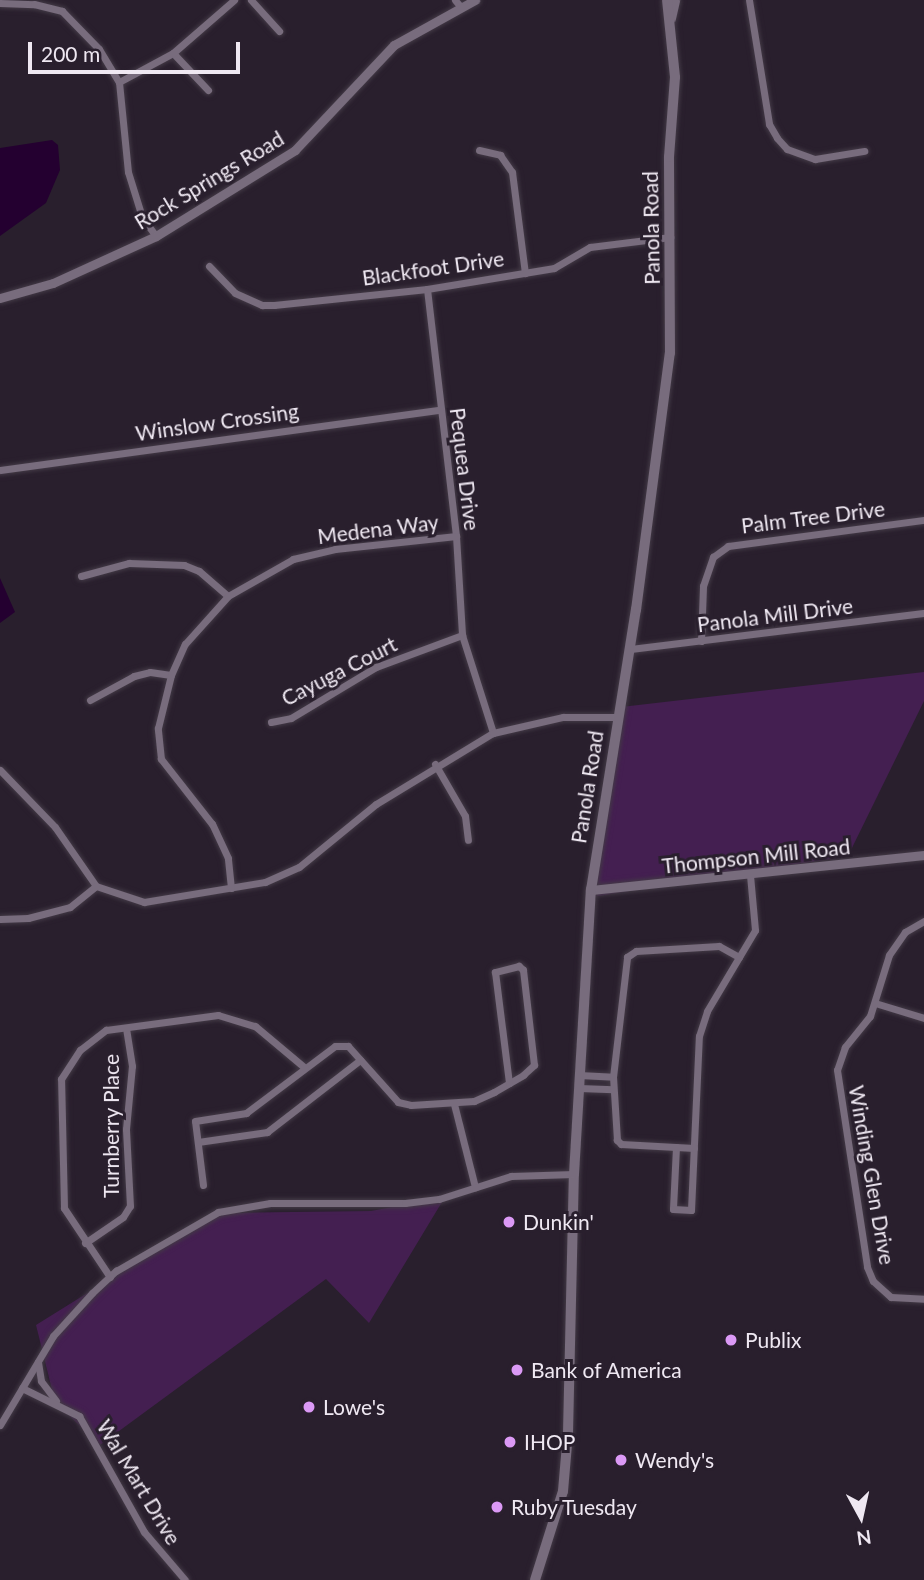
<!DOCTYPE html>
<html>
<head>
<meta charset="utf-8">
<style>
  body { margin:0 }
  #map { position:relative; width:924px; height:1580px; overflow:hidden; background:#291f2d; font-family:Lato,sans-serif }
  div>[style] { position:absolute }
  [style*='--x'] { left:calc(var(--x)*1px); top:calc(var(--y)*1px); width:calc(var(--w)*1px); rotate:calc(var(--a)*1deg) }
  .green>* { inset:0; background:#441f51 }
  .water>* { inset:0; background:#240030 }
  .roads { filter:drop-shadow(0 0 2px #433a46) drop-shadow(0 0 2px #433a46) }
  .minor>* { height:7px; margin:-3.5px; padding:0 3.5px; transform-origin:3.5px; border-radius:3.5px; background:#786c7d }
  .tertiary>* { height:9px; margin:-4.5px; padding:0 4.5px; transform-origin:4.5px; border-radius:4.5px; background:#786c7d }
  .secondary>* { height:10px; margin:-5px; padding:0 5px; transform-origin:5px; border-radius:5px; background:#786c7d }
  .dots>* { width:19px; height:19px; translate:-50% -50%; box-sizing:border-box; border:4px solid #291f2d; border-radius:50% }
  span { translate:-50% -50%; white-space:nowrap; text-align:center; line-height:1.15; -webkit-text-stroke:6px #291f2d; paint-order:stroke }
  .street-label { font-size:21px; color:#efe8f2 }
  .poi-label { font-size:21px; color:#efe8f2 }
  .left { translate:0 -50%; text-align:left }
  .north { position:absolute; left:826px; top:1482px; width:70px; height:70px; -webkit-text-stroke:5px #291f2d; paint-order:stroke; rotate:172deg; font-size:19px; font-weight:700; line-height:28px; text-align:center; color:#efe8f2 }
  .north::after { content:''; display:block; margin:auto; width:24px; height:32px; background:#efe8f2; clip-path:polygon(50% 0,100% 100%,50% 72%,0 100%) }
  .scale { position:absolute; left:28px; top:42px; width:212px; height:32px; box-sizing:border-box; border:4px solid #efe8f2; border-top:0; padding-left:9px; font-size:21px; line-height:24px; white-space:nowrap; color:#efe8f2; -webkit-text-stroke:5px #291f2d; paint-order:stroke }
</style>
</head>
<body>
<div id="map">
  <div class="green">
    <div style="clip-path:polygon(924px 672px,924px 701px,848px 856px,592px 897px,621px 707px)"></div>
    <div style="clip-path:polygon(445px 1197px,369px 1323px,326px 1279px,100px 1445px,55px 1402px,36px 1325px,216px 1213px,371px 1211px)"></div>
  </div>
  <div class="water">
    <div style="clip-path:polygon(52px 140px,58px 145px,60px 170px,46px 203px,0 236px,0 148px)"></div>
    <div style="clip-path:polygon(0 578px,15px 612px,0 623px)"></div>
  </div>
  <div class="roads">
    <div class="minor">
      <div style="--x:251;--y:0;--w:42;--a:47.9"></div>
      <div style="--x:455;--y:0;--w:8;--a:50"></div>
      <div style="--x:749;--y:0;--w:126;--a:80.8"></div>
      <div style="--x:769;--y:124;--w:16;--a:60"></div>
      <div style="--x:777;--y:138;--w:15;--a:48"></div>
      <div style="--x:787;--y:149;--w:30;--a:20"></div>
      <div style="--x:815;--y:159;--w:50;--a:-9.3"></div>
      <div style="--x:0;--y:3;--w:34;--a:2"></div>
      <div style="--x:34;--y:4;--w:29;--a:14"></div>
      <div style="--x:62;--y:11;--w:53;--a:45.8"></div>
      <div style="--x:99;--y:49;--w:39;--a:59"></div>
      <div style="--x:119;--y:82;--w:90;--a:84.3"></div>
      <div style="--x:128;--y:172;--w:47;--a:72.7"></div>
      <div style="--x:142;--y:217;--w:24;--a:54"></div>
      <div style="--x:173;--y:53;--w:51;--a:46.6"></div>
      <div style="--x:119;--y:82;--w:61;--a:-28.2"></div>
      <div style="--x:173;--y:53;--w:81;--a:-41"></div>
      <div style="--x:479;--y:150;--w:22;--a:13"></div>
      <div style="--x:500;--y:155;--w:21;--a:55"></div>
      <div style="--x:512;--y:172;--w:102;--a:82.7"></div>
      <div style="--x:209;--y:266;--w:37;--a:46"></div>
      <div style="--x:235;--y:293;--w:30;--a:24"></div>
      <div style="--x:262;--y:305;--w:12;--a:0"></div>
      <div style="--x:274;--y:305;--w:154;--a:-6"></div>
      <div style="--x:427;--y:289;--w:129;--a:-9.4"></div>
      <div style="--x:554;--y:268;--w:42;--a:-30.3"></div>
      <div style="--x:590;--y:247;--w:81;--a:-7.1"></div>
      <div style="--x:427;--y:289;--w:249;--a:83.3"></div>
      <div style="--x:456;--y:536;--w:99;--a:86.5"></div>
      <div style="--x:462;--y:635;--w:103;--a:72.4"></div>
      <div style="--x:0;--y:470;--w:444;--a:-7.8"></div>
      <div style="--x:81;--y:576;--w:50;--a:-15.2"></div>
      <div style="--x:129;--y:563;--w:55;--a:2.1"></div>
      <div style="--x:184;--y:565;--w:16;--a:22"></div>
      <div style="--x:199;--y:571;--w:38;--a:41"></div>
      <div style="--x:701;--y:641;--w:55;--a:-87.9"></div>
      <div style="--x:703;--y:586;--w:31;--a:-71"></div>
      <div style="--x:713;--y:557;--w:19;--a:-36"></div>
      <div style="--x:728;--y:546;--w:198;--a:-7.6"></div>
      <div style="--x:630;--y:649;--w:296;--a:-7"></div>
      <div style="--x:90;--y:700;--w:50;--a:-28.6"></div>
      <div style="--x:134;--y:676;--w:16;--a:-14"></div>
      <div style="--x:150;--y:672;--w:21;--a:8"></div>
      <div style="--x:271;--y:722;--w:20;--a:-11"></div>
      <div style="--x:291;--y:718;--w:99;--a:-31"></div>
      <div style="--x:376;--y:667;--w:92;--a:-20.4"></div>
      <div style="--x:435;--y:764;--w:60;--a:60"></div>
      <div style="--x:465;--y:816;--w:24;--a:83"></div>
      <div style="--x:0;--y:770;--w:79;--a:46"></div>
      <div style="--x:55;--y:827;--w:72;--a:55.2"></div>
      <div style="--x:96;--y:886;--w:51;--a:18.4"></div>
      <div style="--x:144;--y:902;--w:123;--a:-9.4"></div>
      <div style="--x:265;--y:882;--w:37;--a:-24"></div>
      <div style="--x:299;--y:867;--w:99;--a:-39.3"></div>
      <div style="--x:376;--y:804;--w:137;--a:-31.3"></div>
      <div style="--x:493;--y:733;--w:72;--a:-12.9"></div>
      <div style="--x:563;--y:717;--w:54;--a:0"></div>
      <div style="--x:231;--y:888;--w:30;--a:-96"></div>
      <div style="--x:228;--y:858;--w:38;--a:-115"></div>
      <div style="--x:212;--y:824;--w:83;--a:-128.1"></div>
      <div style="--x:161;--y:759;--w:31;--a:-96"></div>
      <div style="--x:158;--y:728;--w:55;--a:-76.2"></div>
      <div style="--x:171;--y:675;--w:34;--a:-66"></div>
      <div style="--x:185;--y:644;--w:64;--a:-48.1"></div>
      <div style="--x:228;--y:596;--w:75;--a:-29.6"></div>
      <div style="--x:293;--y:559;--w:43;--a:-13.4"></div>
      <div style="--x:335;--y:549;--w:122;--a:-6.1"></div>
      <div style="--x:0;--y:919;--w:28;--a:-2"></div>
      <div style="--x:28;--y:918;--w:43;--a:-14.7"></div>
      <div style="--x:70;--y:907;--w:33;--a:-39"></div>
      <div style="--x:924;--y:921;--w:22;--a:150"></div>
      <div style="--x:905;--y:932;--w:28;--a:125"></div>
      <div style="--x:889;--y:955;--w:64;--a:107.3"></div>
      <div style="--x:870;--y:1016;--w:40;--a:129"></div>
      <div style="--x:845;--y:1047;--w:24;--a:109"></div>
      <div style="--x:837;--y:1070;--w:199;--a:81.3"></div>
      <div style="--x:867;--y:1267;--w:15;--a:67"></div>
      <div style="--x:873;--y:1281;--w:24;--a:42"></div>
      <div style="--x:891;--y:1297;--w:33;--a:3"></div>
      <div style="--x:875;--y:1003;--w:51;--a:17"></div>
      <div style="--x:579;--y:1075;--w:34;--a:3"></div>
      <div style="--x:579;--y:1088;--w:34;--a:2"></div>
      <div style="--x:454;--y:1104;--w:86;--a:75.8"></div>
      <div style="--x:198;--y:1142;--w:70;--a:-8.2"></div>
      <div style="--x:267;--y:1132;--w:118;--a:-37.7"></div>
      <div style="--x:676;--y:1147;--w:62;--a:92.8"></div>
      <div style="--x:673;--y:1209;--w:18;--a:3"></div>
      <div style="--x:691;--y:1210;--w:174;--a:-87.4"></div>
      <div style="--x:699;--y:1036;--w:26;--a:-72"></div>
      <div style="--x:707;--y:1011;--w:94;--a:-59.3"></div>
      <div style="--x:755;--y:930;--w:55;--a:-95.2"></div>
      <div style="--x:694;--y:1148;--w:73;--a:-176.9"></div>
      <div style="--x:621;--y:1144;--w:6;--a:-135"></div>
      <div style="--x:617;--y:1140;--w:63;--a:-93.6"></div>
      <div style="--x:613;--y:1077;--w:121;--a:-83.3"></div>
      <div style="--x:627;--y:957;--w:11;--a:-34"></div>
      <div style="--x:636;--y:951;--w:83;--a:-3.4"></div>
      <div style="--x:719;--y:946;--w:23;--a:29"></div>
      <div style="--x:203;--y:1185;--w:64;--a:-97.1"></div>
      <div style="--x:195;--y:1121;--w:52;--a:-8.9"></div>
      <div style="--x:246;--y:1113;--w:111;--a:-37"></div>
      <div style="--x:335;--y:1046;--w:13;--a:0"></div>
      <div style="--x:348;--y:1046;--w:75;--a:48.2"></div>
      <div style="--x:398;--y:1102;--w:13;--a:13"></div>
      <div style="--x:411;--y:1105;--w:63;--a:-3.6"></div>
      <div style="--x:474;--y:1101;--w:22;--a:-24"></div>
      <div style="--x:494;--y:1092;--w:34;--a:-30"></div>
      <div style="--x:523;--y:1075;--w:15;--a:-42"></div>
      <div style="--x:534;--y:1065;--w:96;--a:-96.6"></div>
      <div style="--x:523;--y:970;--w:6;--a:-135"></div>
      <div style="--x:519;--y:966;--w:25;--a:166"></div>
      <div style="--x:495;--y:972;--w:112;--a:82.8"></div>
      <div style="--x:85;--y:1243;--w:46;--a:-34.4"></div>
      <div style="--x:123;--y:1217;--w:13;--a:-58"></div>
      <div style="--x:130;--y:1206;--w:77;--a:-93"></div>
      <div style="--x:126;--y:1129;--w:63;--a:-84.6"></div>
      <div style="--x:132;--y:1066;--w:38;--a:-99"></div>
      <div style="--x:110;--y:1277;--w:83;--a:-123.7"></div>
      <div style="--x:64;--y:1208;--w:129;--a:-91.3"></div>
      <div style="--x:61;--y:1079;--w:35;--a:-57"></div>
      <div style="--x:80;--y:1050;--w:33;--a:-38"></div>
      <div style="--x:106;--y:1030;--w:113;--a:-7.6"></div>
      <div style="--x:218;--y:1015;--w:39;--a:17"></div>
      <div style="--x:255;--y:1026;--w:65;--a:40"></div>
      <div style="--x:38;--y:1362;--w:19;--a:81"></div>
      <div style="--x:41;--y:1381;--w:25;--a:53"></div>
      <div style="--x:22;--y:1388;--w:64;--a:26.2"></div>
      <div style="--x:79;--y:1416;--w:133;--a:60.7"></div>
      <div style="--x:144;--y:1532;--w:63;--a:49.5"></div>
      <div style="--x:0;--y:1425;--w:104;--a:-59.2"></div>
      <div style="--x:53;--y:1336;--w:58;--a:-47.8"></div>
      <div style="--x:92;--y:1293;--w:33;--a:-43"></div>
      <div style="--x:116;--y:1271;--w:118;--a:-30"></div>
      <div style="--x:218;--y:1212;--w:53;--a:-9.8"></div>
      <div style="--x:270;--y:1203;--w:135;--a:0"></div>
      <div style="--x:405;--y:1203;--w:34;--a:-7"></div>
      <div style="--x:439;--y:1199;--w:76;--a:-17.7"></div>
      <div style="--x:511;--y:1176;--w:63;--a:-1.8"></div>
    </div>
    <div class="tertiary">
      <div style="--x:671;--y:18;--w:18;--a:-77"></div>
      <div style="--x:0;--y:298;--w:55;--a:-15.8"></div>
      <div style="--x:53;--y:283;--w:113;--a:-24.5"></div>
      <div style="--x:156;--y:236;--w:163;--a:-31.7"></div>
      <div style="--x:295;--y:150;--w:144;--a:-46.7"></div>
      <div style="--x:394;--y:45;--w:93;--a:-29.1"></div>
      <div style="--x:591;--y:890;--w:335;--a:-6"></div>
    </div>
    <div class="secondary">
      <div style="--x:535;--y:1580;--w:93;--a:-72.5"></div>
      <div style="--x:563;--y:1491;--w:58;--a:-85.1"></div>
      <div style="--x:568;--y:1433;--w:259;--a:-88.7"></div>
      <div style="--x:574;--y:1174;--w:285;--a:-86.6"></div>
      <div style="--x:591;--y:890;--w:284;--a:-80.9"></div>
      <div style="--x:636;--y:610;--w:259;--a:-82.5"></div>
      <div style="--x:670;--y:353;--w:196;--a:-90.3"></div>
      <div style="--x:669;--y:157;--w:80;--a:-85.7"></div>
      <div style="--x:675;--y:77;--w:77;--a:-95.9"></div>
    </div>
  </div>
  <div class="dots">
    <div style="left:509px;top:1222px;background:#db99f5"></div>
    <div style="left:731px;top:1340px;background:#db99f5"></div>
    <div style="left:517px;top:1370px;background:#db99f5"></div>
    <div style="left:309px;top:1407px;background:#db99f5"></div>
    <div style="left:510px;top:1442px;background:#db99f5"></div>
    <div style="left:621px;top:1460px;background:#db99f5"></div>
    <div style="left:497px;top:1507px;background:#db99f5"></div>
  </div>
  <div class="street-label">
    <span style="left:209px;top:180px;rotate:-31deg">Rock Springs Road</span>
    <span style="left:651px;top:228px;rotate:-91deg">Panola Road</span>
    <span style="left:433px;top:268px;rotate:-8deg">Blackfoot Drive</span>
    <span style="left:217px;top:422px;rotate:-8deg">Winslow Crossing</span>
    <span style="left:465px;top:469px;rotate:83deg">Pequea Drive</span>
    <span style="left:813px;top:517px;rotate:-7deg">Palm Tree Drive</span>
    <span style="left:378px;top:529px;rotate:-7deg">Medena Way</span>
    <span style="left:775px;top:615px;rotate:-7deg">Panola Mill Drive</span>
    <span style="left:339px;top:671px;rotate:-27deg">Cayuga Court</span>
    <span style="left:587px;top:787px;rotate:-81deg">Panola Road</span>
    <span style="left:756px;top:856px;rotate:-6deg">Thompson Mill Road</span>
    <span style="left:111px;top:1126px;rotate:-90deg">Turnberry Place</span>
    <span style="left:872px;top:1175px;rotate:80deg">Winding Glen Drive</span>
    <span style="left:139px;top:1482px;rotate:59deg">Wal Mart Drive</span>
  </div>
  <div class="poi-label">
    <span class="left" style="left:523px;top:1222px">Dunkin'</span>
    <span class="left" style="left:745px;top:1340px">Publix</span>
    <span class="left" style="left:531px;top:1370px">Bank of America</span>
    <span class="left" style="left:323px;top:1407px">Lowe's</span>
    <span class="left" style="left:524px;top:1442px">IHOP</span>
    <span class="left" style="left:635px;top:1460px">Wendy's</span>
    <span class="left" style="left:511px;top:1507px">Ruby Tuesday</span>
  </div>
  <div class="north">N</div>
  <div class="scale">200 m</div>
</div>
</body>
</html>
